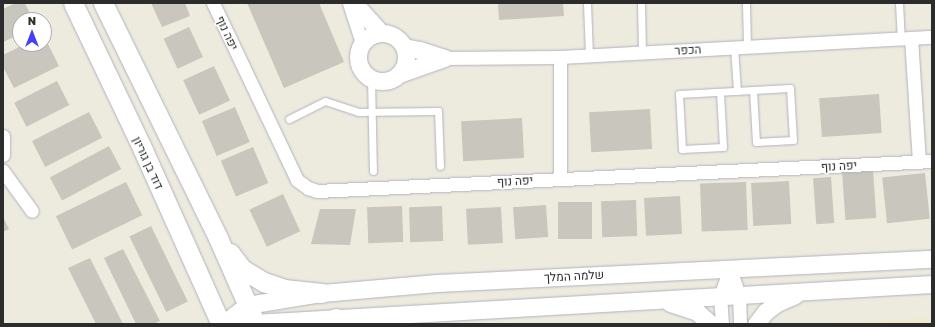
<!DOCTYPE html>
<html>
<head>
<meta charset="utf-8">
<style>
  body { margin:0 }
  #map { position:relative; width:935px; height:327px; overflow:hidden; background:#edeade; font-family:"Golos Text",Heebo,sans-serif }
  div>[style] { position:absolute }
  [style*='--x'] { left:calc(var(--x)*1px); top:calc(var(--y)*1px); width:calc(var(--w)*1px); rotate:calc(var(--a)*1deg) }
  .education>* { inset:0; background:#eeeace }
  .building>* { inset:0; background:#c9c6bd; transform-origin:0 0 }
  .roads { filter:drop-shadow(0 0 1px #b2b2bf) drop-shadow(0 0 1px #b2b2bf) }
  .service>* { height:7px; margin:-3.5px; padding:0 3.5px; transform-origin:3.5px; border-radius:3.5px; background:#fff }
  .minor>* { height:13px; margin:-6.5px; padding:0 6.5px; transform-origin:6.5px; border-radius:6.5px; background:#fff }
  .tertiary>* { height:17px; margin:-8.5px; padding:0 8.5px; transform-origin:8.5px; border-radius:8.5px; background:#fff }
  .tertiary>.ring { margin:-8.5px; padding:0; box-sizing:content-box; background:none; border:17px solid #fff; border-radius:50% }
  .secondary>* { height:19px; margin:-9.5px; padding:0 9.5px; transform-origin:9.5px; border-radius:9.5px; background:#fff }
  span { translate:-50% -50%; white-space:nowrap; text-align:center; line-height:1.15; -webkit-text-stroke:3px #fff; paint-order:stroke }
  .street-label { font-size:12px; color:#2c2c2c }
  .frame { position:absolute; inset:0; border:4px solid #2c2c2c; pointer-events:none }
  .north { position:absolute; left:12px; top:12px; width:40px; height:40px; box-sizing:border-box; background:#fff; border:1px solid #ababab; border-radius:50%; rotate:0deg; font-size:11px; font-weight:700; line-height:16px; text-align:center; color:#2c2c2c }
  .north::after { content:''; display:block; margin:auto; width:14px; height:18px; background:#4340f8; clip-path:polygon(50% 0,100% 100%,50% 72%,0 100%) }
</style>
</head>
<body>
<div id="map">
  <div class="education">
    <div style="clip-path:polygon(932px 318px,932px 324px,809px 324px)"></div>
  </div>
  <div class="building">
    <div style="clip-path:polygon(16px 3px,25px 3px,33px 20px,20px 20px,20px 34px,3px 42px,3px 9px)"></div>
    <div style="clip-path:polygon(151px 3px,185px 3px,190px 16px,162px 27px)"></div>
    <div style="clip-path:polygon(247px 3px,319px 3px,344px 62px,284px 88px)"></div>
    <div style="clip-path:polygon(498px 3px,563px 3px,564px 16px,499px 20px)"></div>
    <div style="left:189px;top:27px;width:33px;height:28px;rotate:65deg"></div>
    <div style="clip-path:polygon(44px 36px,59px 66px,14px 88px,3px 67px,3px 55px,25px 44px,44px 44px)"></div>
    <div style="left:214px;top:66px;width:38px;height:34px;rotate:65deg"></div>
    <div style="left:57px;top:81px;width:27px;height:48px;rotate:63deg"></div>
    <div style="left:879px;top:94px;width:39px;height:60px;rotate:86deg"></div>
    <div style="left:235px;top:107px;width:38px;height:36px;rotate:67deg"></div>
    <div style="left:650px;top:109px;width:40px;height:61px;rotate:87deg"></div>
    <div style="left:89px;top:112px;width:29px;height:64px;rotate:63deg"></div>
    <div style="left:522px;top:118px;width:40px;height:61px;rotate:87deg"></div>
    <div style="left:109px;top:146px;width:26px;height:67px;rotate:62deg"></div>
    <div style="left:253px;top:147px;width:39px;height:35px;rotate:67deg"></div>
    <div style="left:873px;top:170px;width:48px;height:31px;rotate:86deg"></div>
    <div style="left:925px;top:173px;width:46px;height:43px;rotate:84deg"></div>
    <div style="left:831px;top:177px;width:46px;height:18px;rotate:86deg"></div>
    <div style="left:789px;top:181px;width:43px;height:38px;rotate:87deg"></div>
    <div style="left:126px;top:182px;width:37px;height:78px;rotate:64deg"></div>
    <div style="left:746px;top:182px;width:48px;height:46px;rotate:88deg"></div>
    <div style="left:283px;top:194px;width:41px;height:37px;rotate:65deg"></div>
    <div style="left:680px;top:196px;width:38px;height:36px;rotate:87deg"></div>
    <div style="left:636px;top:200px;width:36px;height:35px;rotate:88deg"></div>
    <div style="left:558px;top:202px;width:34px;height:37px"></div>
    <div style="left:546px;top:205px;width:32px;height:33px;rotate:86deg"></div>
    <div style="left:402px;top:206px;width:36px;height:35px;rotate:88deg"></div>
    <div style="left:442px;top:206px;width:35px;height:33px;rotate:88deg"></div>
    <div style="left:501px;top:207px;width:36px;height:35px;rotate:87deg"></div>
    <div style="clip-path:polygon(320px 209px,356px 209px,350px 245px,311px 244px)"></div>
    <div style="clip-path:polygon(3px 217px,9px 229px,3px 232px)"></div>
    <div style="left:151px;top:226px;width:84px;height:24px;rotate:64deg"></div>
    <div style="clip-path:polygon(123px 249px,160px 321px,153px 324px,136px 324px,104px 258px)"></div>
    <div style="clip-path:polygon(90px 258px,123px 324px,96px 324px,68px 268px)"></div>
  </div>
  <div class="roads">
    <div class="service">
      <div style="--x:587;--y:3;--w:52;--a:87.8"></div>
      <div style="--x:641;--y:3;--w:49;--a:88.8"></div>
      <div style="--x:746;--y:3;--w:44;--a:88.7"></div>
      <div style="--x:899;--y:3;--w:36;--a:87"></div>
      <div style="--x:734;--y:47;--w:44;--a:86.1"></div>
      <div style="--x:371;--y:78;--w:93;--a:88.8"></div>
      <div style="--x:720;--y:92;--w:55;--a:86.9"></div>
      <div style="--x:723;--y:147;--w:41;--a:177.2"></div>
      <div style="--x:682;--y:149;--w:55;--a:-93.1"></div>
      <div style="--x:679;--y:94;--w:111;--a:-3.1"></div>
      <div style="--x:790;--y:88;--w:52;--a:86.7"></div>
      <div style="--x:793;--y:140;--w:37;--a:177"></div>
      <div style="--x:756;--y:142;--w:52;--a:-93.3"></div>
      <div style="--x:289;--y:119;--w:40;--a:-26.6"></div>
      <div style="--x:325;--y:101;--w:35;--a:18"></div>
      <div style="--x:358;--y:112;--w:80;--a:-0.7"></div>
      <div style="--x:438;--y:111;--w:55;--a:87.9"></div>
    </div>
    <div class="minor">
      <div style="--x:213;--y:3;--w:196;--a:64.6"></div>
      <div style="--x:297;--y:180;--w:14;--a:36"></div>
      <div style="--x:308;--y:188;--w:9;--a:18"></div>
      <div style="--x:317;--y:191;--w:616;--a:-2.79"></div>
      <div style="--x:349;--y:3;--w:42;--a:72"></div>
      <div style="--x:911;--y:38;--w:124;--a:86.3"></div>
      <div style="--x:560;--y:57;--w:122;--a:90"></div>
      <div style="--x:444;--y:58;--w:116;--a:-0.5"></div>
      <div style="--x:560;--y:57;--w:373;--a:-3.1"></div>
      <div style="--x:3;--y:136;--w:19;--a:90"></div>
      <div style="--x:3;--y:171;--w:49;--a:54.1"></div>
      <div style="--x:730;--y:269;--w:28;--a:71"></div>
      <div style="--x:739;--y:295;--w:29;--a:88"></div>
      <div style="--x:722;--y:324;--w:28;--a:-94"></div>
      <div style="--x:720;--y:296;--w:29;--a:-70"></div>
    </div>
    <div class="tertiary">
      <div style="--x:354;--y:3;--w:40;--a:48"></div>
      <div class="ring" style="left:358px;top:33px;width:31px;height:31px"></div>
      <div style="--x:404;--y:47;--w:16;--a:11"></div>
      <div style="--x:420;--y:50;--w:25;--a:18"></div>
      <div style="--x:399;--y:74;--w:48;--a:-19.6"></div>
      <div style="--x:670;--y:303;--w:28;--a:18"></div>
      <div style="--x:697;--y:312;--w:18;--a:41"></div>
      <div style="--x:223;--y:324;--w:31;--a:-38"></div>
      <div style="--x:247;--y:305;--w:76;--a:-9.1"></div>
      <div style="--x:322;--y:293;--w:115;--a:-5"></div>
      <div style="--x:437;--y:283;--w:496;--a:-2.8"></div>
      <div style="--x:236;--y:324;--w:697;--a:-3.29"></div>
      <div style="--x:756;--y:324;--w:15;--a:-53"></div>
      <div style="--x:765;--y:312;--w:15;--a:-37"></div>
      <div style="--x:777;--y:303;--w:20;--a:-24"></div>
    </div>
    <div class="secondary">
      <div style="--x:73;--y:3;--w:163;--a:64.5"></div>
      <div style="--x:143;--y:150;--w:191;--a:65.9"></div>
      <div style="--x:103;--y:3;--w:262;--a:63.9"></div>
      <div style="--x:218;--y:238;--w:94;--a:66.2"></div>
      <div style="--x:230;--y:253;--w:20;--a:53"></div>
      <div style="--x:242;--y:269;--w:26;--a:31"></div>
      <div style="--x:264;--y:282;--w:21;--a:19"></div>
      <div style="--x:284;--y:289;--w:38;--a:6"></div>
      <div style="--x:321;--y:324;--w:16;--a:-22"></div>
    </div>
  </div>
  <div class="street-label">
    <span style="left:227px;top:33px;rotate:65deg">יפה נוף</span>
    <span style="left:688px;top:50px;rotate:-3deg">הכפר</span>
    <span style="left:148px;top:163px;rotate:65deg">דוד בן גוריון</span>
    <span style="left:839px;top:166px;rotate:-3deg">יפה נוף</span>
    <span style="left:515px;top:181px;rotate:-3deg">יפה נוף</span>
    <span style="left:574px;top:276px;rotate:-3deg">שלמה המלך</span>
  </div>
  <div class="frame"></div>
  <div class="north">N</div>
</div>
</body>
</html>
